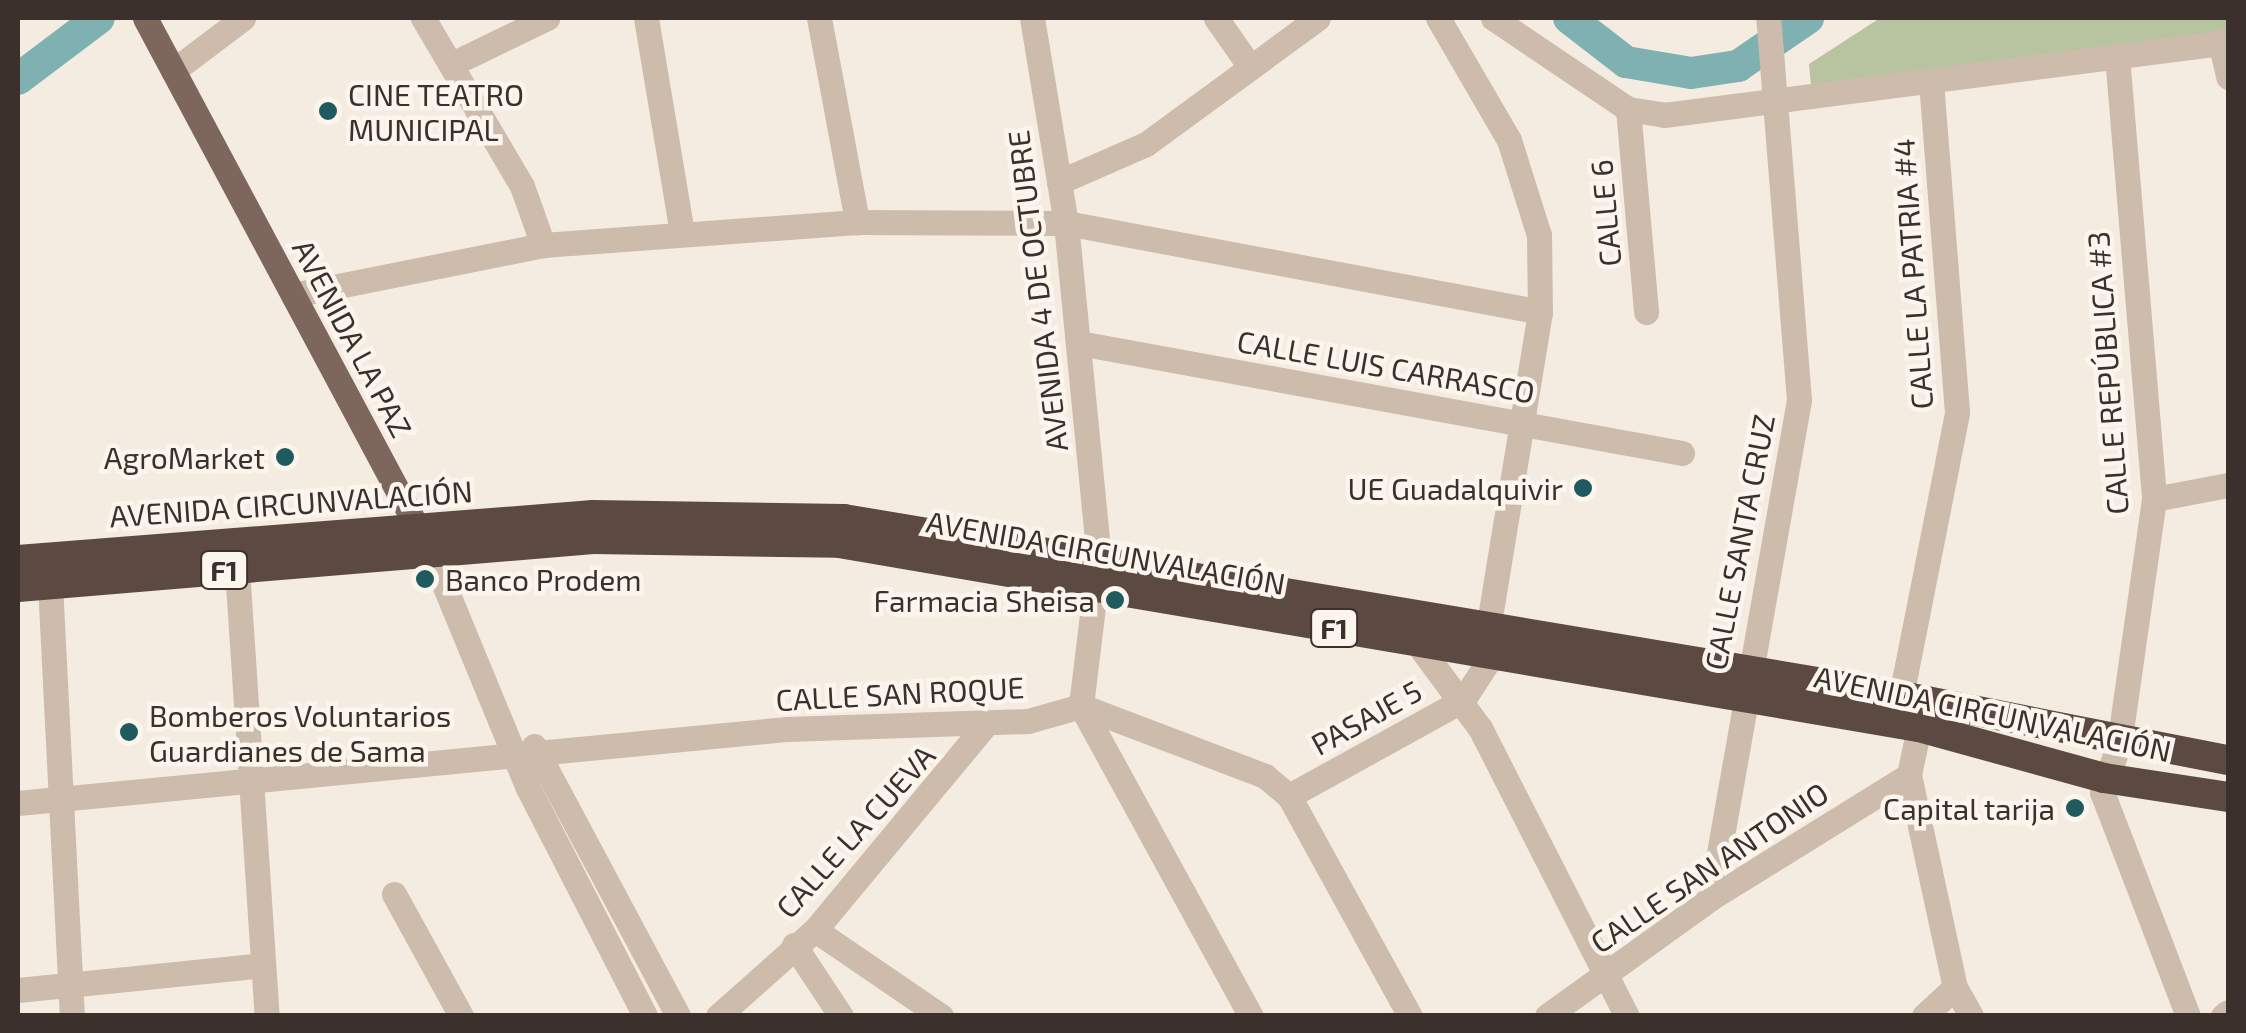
<!DOCTYPE html>
<html>
<head>
<meta charset="utf-8">
<style>
  body { margin:0 }
  #map { position:relative; width:2246px; height:1033px; overflow:hidden; background:#f4ebe1; font-family:"Exo 2",sans-serif }
  div>[style] { position:absolute }
  [style*='--x'] { left:calc(var(--x)*1px); top:calc(var(--y)*1px); width:calc(var(--w)*1px); rotate:calc(var(--a)*1deg) }
  .green>* { inset:0; background:#b8c4a0 }
  .river>* { height:32px; margin:-16px; padding:0 16px; transform-origin:16px; border-radius:16px; background:#7fb0b2 }
  .minor>* { height:25px; margin:-12.5px; padding:0 12.5px; transform-origin:12.5px; border-radius:12.5px; background:#cdbbac }
  .major>* { height:25px; margin:-12.5px; padding:0 12.5px; transform-origin:12.5px; border-radius:12.5px; background:#7d675c }
  .highway>* { height:30px; margin:-15px; padding:0 15px; transform-origin:15px; border-radius:15px; background:#5c4a42 }
  .dots>* { width:28px; height:28px; translate:-50% -50%; box-sizing:border-box; border:5px solid #fbf5ee; border-radius:50% }
  span { translate:-50% -50%; white-space:nowrap; text-align:center; line-height:1.15; -webkit-text-stroke:9px #fbf5ee; paint-order:stroke }
  .shield-label span { padding:2px 8px; background:#fbf5ee; border:2px solid; border-radius:8px; -webkit-text-stroke-width:0 }
  .shield-label { font-size:28px; color:#3b302b; font-weight:700 }
  .poi-label { font-size:30px; color:#3b302b }
  .left { translate:0 -50%; text-align:left }
  .right { translate:-100% -50%; text-align:right }
  .street-label { font-size:30px; color:#3b302b }
  .frame { position:absolute; inset:0; border:20px solid #3b302b; pointer-events:none }
</style>
</head>
<body>
<div id="map">
  <div class="green">
    <div style="clip-path:polygon(1880px 18px,2228px 18px,2228px 31px,1811px 86px,1809px 64px)"></div>
  </div>
  <div class="river">
    <div style="--x:1569;--y:18;--w:72;--a:37.7"></div>
    <div style="--x:1626;--y:62;--w:66;--a:9.6"></div>
    <div style="--x:1691;--y:73;--w:48;--a:-8.5"></div>
    <div style="--x:1738;--y:66;--w:85;--a:-34.4"></div>
    <div style="--x:18;--y:79;--w:101;--a:-37"></div>
  </div>
  <div class="minor">
    <div style="--x:423;--y:18;--w:195;--a:59.5"></div>
    <div style="--x:522;--y:186;--w:63;--a:70.4"></div>
    <div style="--x:646;--y:18;--w:217;--a:80.5"></div>
    <div style="--x:819;--y:18;--w:208;--a:79.4"></div>
    <div style="--x:1032;--y:18;--w:208;--a:80.6"></div>
    <div style="--x:1066;--y:223;--w:336;--a:84.4"></div>
    <div style="--x:1099;--y:557;--w:150;--a:96.9"></div>
    <div style="--x:1081;--y:706;--w:354;--a:61.3"></div>
    <div style="--x:1216;--y:18;--w:56;--a:55.2"></div>
    <div style="--x:1438;--y:18;--w:141;--a:59.8"></div>
    <div style="--x:1509;--y:140;--w:100;--a:72.5"></div>
    <div style="--x:1539;--y:235;--w:77;--a:89.3"></div>
    <div style="--x:1540;--y:312;--w:317;--a:99.3"></div>
    <div style="--x:1493;--y:18;--w:163;--a:34"></div>
    <div style="--x:1628;--y:109;--w:36;--a:9"></div>
    <div style="--x:1664;--y:115;--w:569;--a:-7.37"></div>
    <div style="--x:2220;--y:41;--w:37;--a:77"></div>
    <div style="--x:2117;--y:56;--w:445;--a:85.2"></div>
    <div style="--x:2154;--y:499;--w:247;--a:98.1"></div>
    <div style="--x:2119;--y:744;--w:51;--a:109.5"></div>
    <div style="--x:2102;--y:792;--w:240;--a:69"></div>
    <div style="--x:452;--y:64;--w:106;--a:-25.8"></div>
    <div style="--x:173;--y:71;--w:88;--a:-37.1"></div>
    <div style="--x:1628;--y:109;--w:204;--a:84.9"></div>
    <div style="--x:1059;--y:182;--w:95;--a:-23.6"></div>
    <div style="--x:1146;--y:144;--w:213;--a:-36.2"></div>
    <div style="--x:293;--y:295;--w:255;--a:-11.3"></div>
    <div style="--x:543;--y:245;--w:315;--a:-4.2"></div>
    <div style="--x:857;--y:222;--w:209;--a:0.3"></div>
    <div style="--x:1066;--y:223;--w:482;--a:10.6"></div>
    <div style="--x:1079;--y:343;--w:613;--a:10.34"></div>
    <div style="--x:2154;--y:499;--w:75;--a:-10.7"></div>
    <div style="--x:431;--y:553;--w:254;--a:67.6"></div>
    <div style="--x:528;--y:788;--w:256;--a:62.8"></div>
    <div style="--x:237;--y:569;--w:448;--a:86.2"></div>
    <div style="--x:50;--y:584;--w:433;--a:87.1"></div>
    <div style="--x:1417;--y:643;--w:106;--a:53.5"></div>
    <div style="--x:1480;--y:728;--w:323;--a:63"></div>
    <div style="--x:1901;--y:696;--w:289;--a:-78.8"></div>
    <div style="--x:1957;--y:412;--w:331;--a:-94.5"></div>
    <div style="--x:1919;--y:727;--w:49;--a:101.8"></div>
    <div style="--x:1909;--y:775;--w:217;--a:77.8"></div>
    <div style="--x:1955;--y:987;--w:33;--a:61"></div>
    <div style="--x:534;--y:746;--w:306;--a:61.9"></div>
    <div style="--x:1289;--y:796;--w:199;--a:-28.9"></div>
    <div style="--x:1463;--y:700;--w:51;--a:-56.9"></div>
    <div style="--x:18;--y:803;--w:773;--a:-5.5"></div>
    <div style="--x:787;--y:729;--w:241;--a:-1.9"></div>
    <div style="--x:1028;--y:721;--w:55;--a:-15.8"></div>
    <div style="--x:1081;--y:706;--w:197;--a:20.8"></div>
    <div style="--x:1265;--y:776;--w:31;--a:40"></div>
    <div style="--x:1289;--y:796;--w:251;--a:61.2"></div>
    <div style="--x:394;--y:894;--w:139;--a:61.2"></div>
    <div style="--x:1711;--y:898;--w:506;--a:-79.98"></div>
    <div style="--x:1799;--y:400;--w:383;--a:-94.6"></div>
    <div style="--x:815;--y:930;--w:153;--a:34.3"></div>
    <div style="--x:794;--y:945;--w:85;--a:56.5"></div>
    <div style="--x:18;--y:990;--w:246;--a:-5.8"></div>
    <div style="--x:718;--y:1016;--w:130;--a:-41.6"></div>
    <div style="--x:815;--y:930;--w:269;--a:-50.3"></div>
    <div style="--x:1547;--y:1016;--w:202;--a:-35.7"></div>
    <div style="--x:1711;--y:898;--w:233;--a:-31.8"></div>
    <div style="--x:1924;--y:1016;--w:42;--a:-43.1"></div>
    <div style="--x:2223;--y:1016;--w:6;--a:-39"></div>
  </div>
  <div class="major">
    <div style="--x:145;--y:18;--w:594;--a:61.88"></div>
  </div>
  <div class="highway">
    <div style="--x:18;--y:560;--w:577;--a:-4.47"></div>
    <div style="--x:593;--y:515;--w:251;--a:0.9"></div>
    <div style="--x:844;--y:519;--w:1072;--a:9.51"></div>
    <div style="--x:1901;--y:696;--w:333;--a:11.1"></div>
    <div style="--x:18;--y:587;--w:577;--a:-4.77"></div>
    <div style="--x:593;--y:539;--w:246;--a:0.9"></div>
    <div style="--x:839;--y:543;--w:1096;--a:9.67"></div>
    <div style="--x:1919;--y:727;--w:192;--a:15.4"></div>
    <div style="--x:2104;--y:778;--w:125;--a:8.7"></div>
  </div>
  <div class="dots">
    <div style="left:328px;top:111px;background:#1f5a5e"></div>
    <div style="left:285px;top:457px;background:#1f5a5e"></div>
    <div style="left:1583px;top:488px;background:#1f5a5e"></div>
    <div style="left:425px;top:579px;background:#1f5a5e"></div>
    <div style="left:1115px;top:600px;background:#1f5a5e"></div>
    <div style="left:129px;top:732px;background:#1f5a5e"></div>
    <div style="left:2075px;top:808px;background:#1f5a5e"></div>
  </div>
  <div class="shield-label">
    <span style="left:224px;top:570px">F1</span>
    <span style="left:1334px;top:628px">F1</span>
  </div>
  <div class="poi-label">
    <span class="left" style="left:348px;top:111px">CINE TEATRO<br>MUNICIPAL</span>
    <span class="right" style="left:265px;top:457px">AgroMarket</span>
    <span class="right" style="left:1563px;top:488px">UE Guadalquivir</span>
    <span class="left" style="left:445px;top:579px">Banco Prodem</span>
    <span class="right" style="left:1095px;top:600px">Farmacia Sheisa</span>
    <span class="left" style="left:149px;top:732px">Bomberos Voluntarios<br>Guardianes de Sama</span>
    <span class="right" style="left:2055px;top:808px">Capital tarija</span>
  </div>
  <div class="street-label">
    <span style="left:1605px;top:213px;rotate:-95deg">CALLE 6</span>
    <span style="left:1912px;top:274px;rotate:-94deg">CALLE LA PATRIA #4</span>
    <span style="left:1037px;top:291px;rotate:-97deg">AVENIDA 4 DE OCTUBRE</span>
    <span style="left:353px;top:338px;rotate:62deg">AVENIDA LA PAZ</span>
    <span style="left:1386px;top:366px;rotate:10deg">CALLE LUIS CARRASCO</span>
    <span style="left:2107px;top:373px;rotate:-94deg">CALLE REPÚBLICA #3</span>
    <span style="left:291px;top:503px;rotate:-4deg">AVENIDA CIRCUNVALACIÓN</span>
    <span style="left:1739px;top:542px;rotate:-79deg">CALLE SANTA CRUZ</span>
    <span style="left:1106px;top:552px;rotate:10deg">AVENIDA CIRCUNVALACIÓN</span>
    <span style="left:900px;top:693px;rotate:-3deg">CALLE SAN ROQUE</span>
    <span style="left:1993px;top:713px;rotate:12deg">AVENIDA CIRCUNVALACIÓN</span>
    <span style="left:1366px;top:717px;rotate:-29deg">PASAJE 5</span>
    <span style="left:855px;top:831px;rotate:-48deg">CALLE LA CUEVA</span>
    <span style="left:1709px;top:867px;rotate:-34deg">CALLE SAN ANTONIO</span>
  </div>
  <div class="frame"></div>
</div>
</body>
</html>
